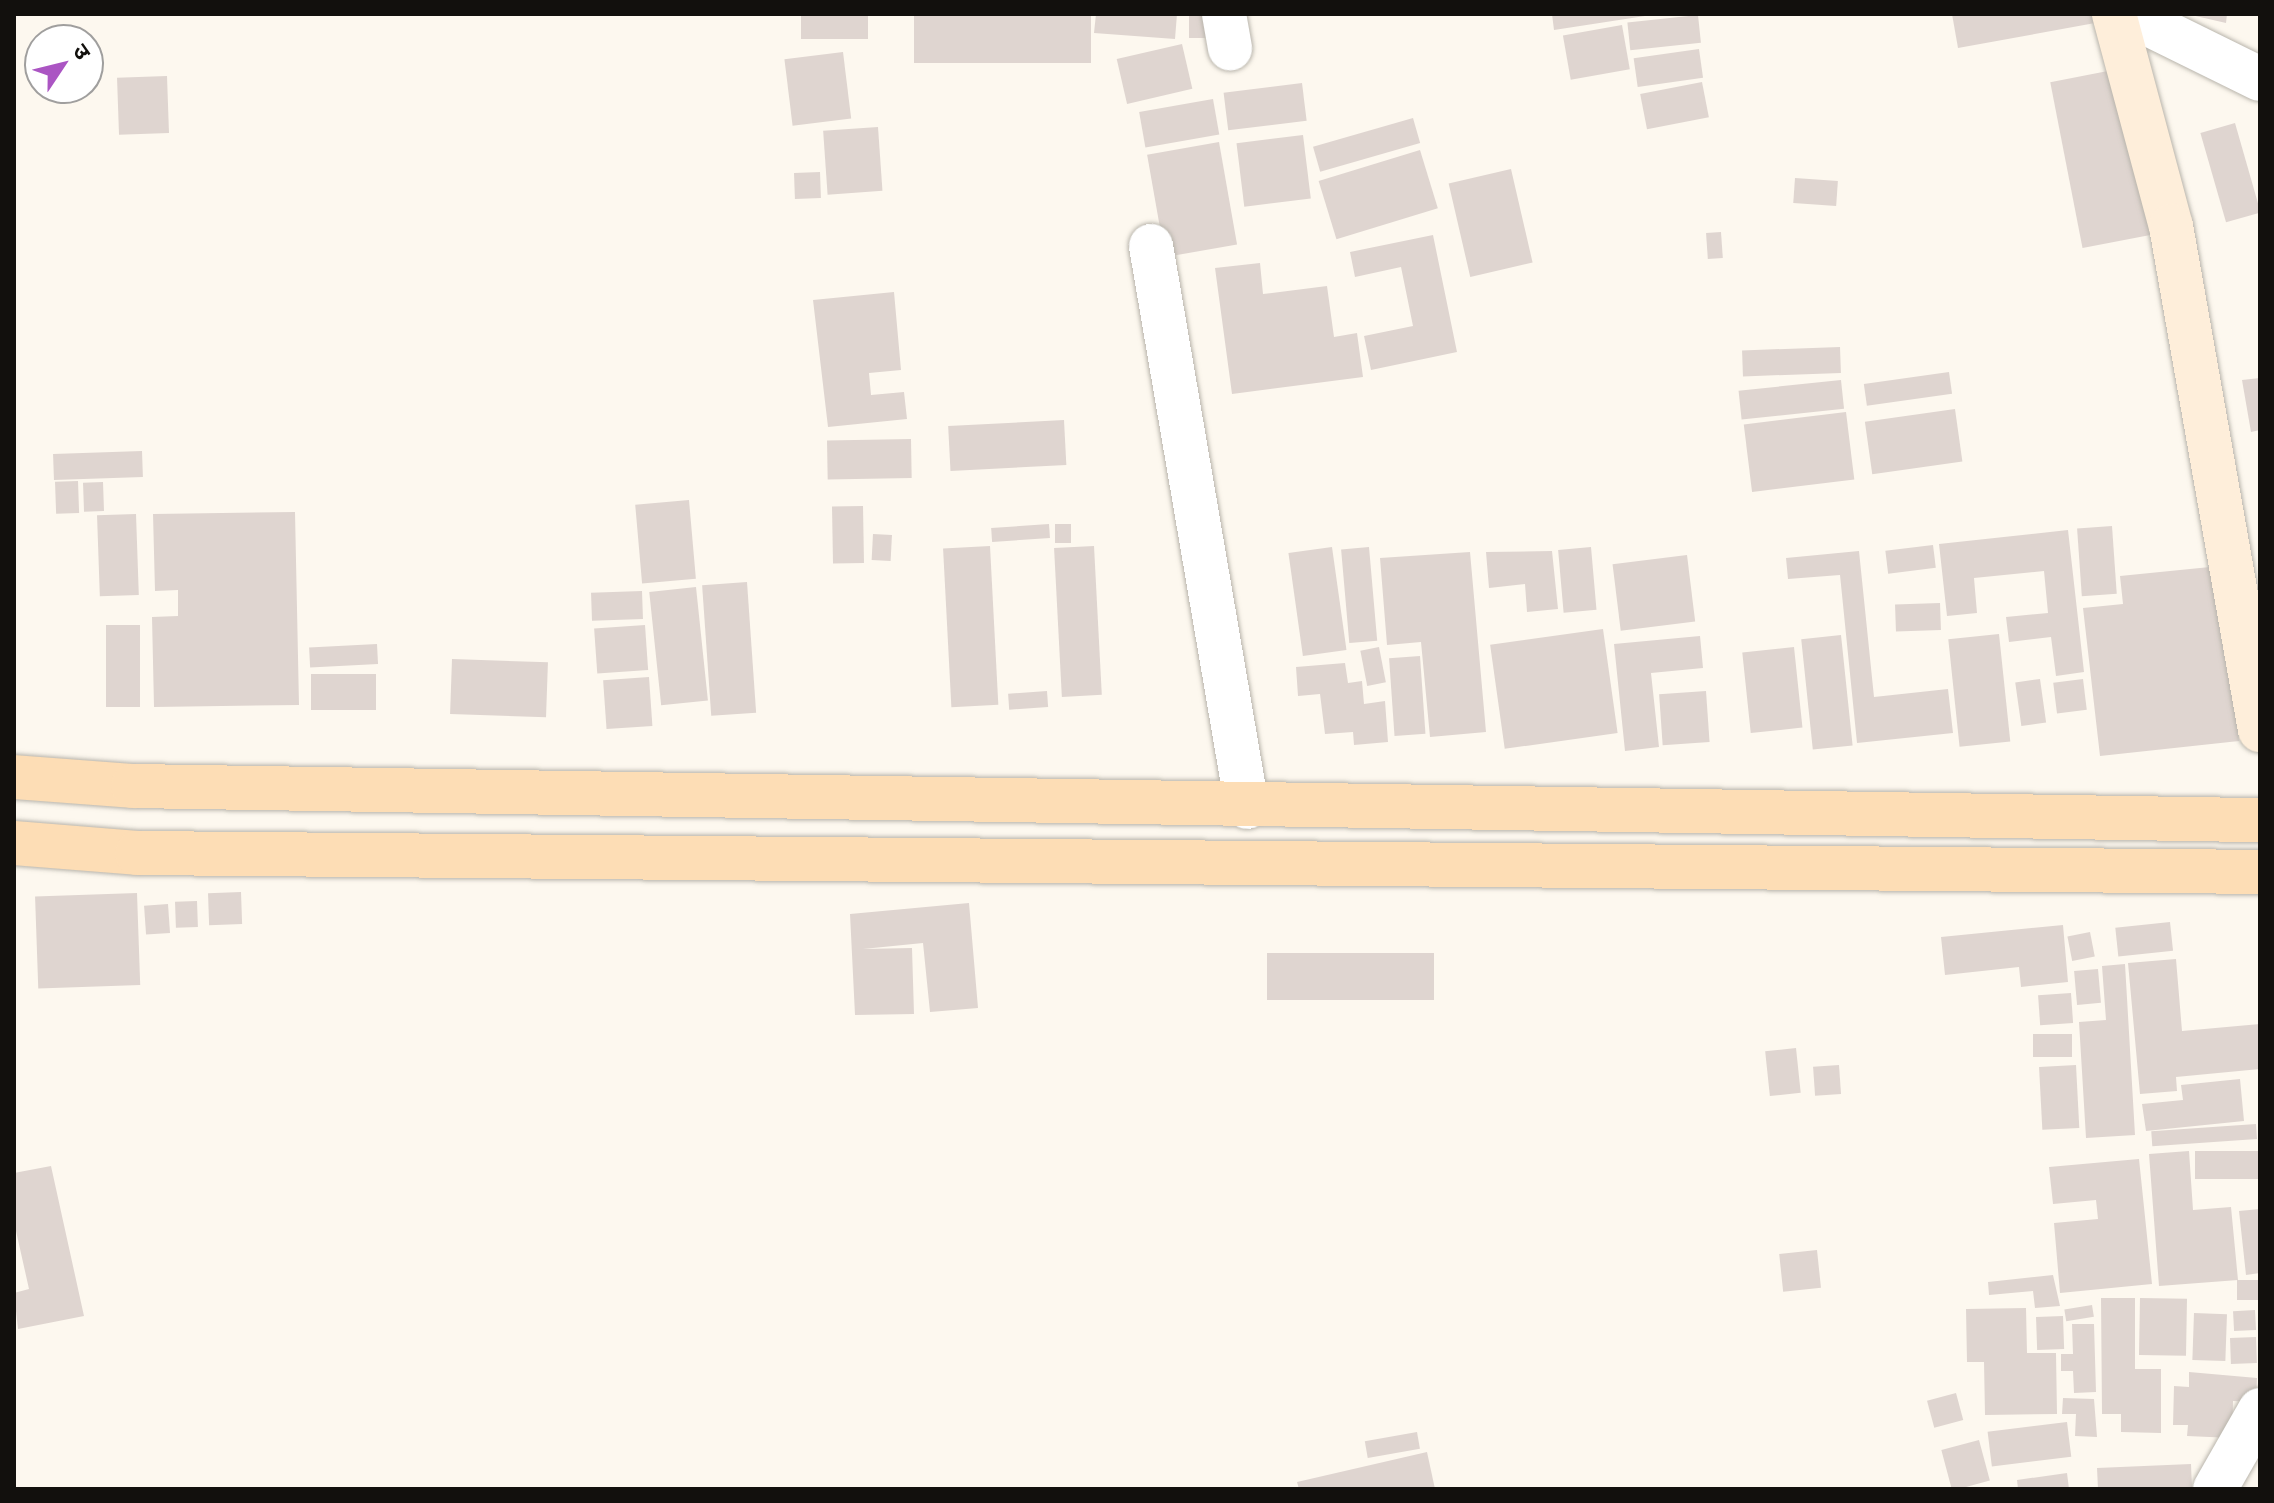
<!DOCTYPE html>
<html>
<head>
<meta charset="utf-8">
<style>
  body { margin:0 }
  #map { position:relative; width:2274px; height:1503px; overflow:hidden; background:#fdf8ef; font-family:"Archivo Narrow","Noto Sans Devanagari",sans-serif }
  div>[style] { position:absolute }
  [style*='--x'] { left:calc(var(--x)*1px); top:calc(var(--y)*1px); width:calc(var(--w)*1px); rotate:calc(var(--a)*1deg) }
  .building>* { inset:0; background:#dfd5d0; transform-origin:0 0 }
  .roads { filter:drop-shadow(0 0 2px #b9b5ac) drop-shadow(0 0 2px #b9b5ac) }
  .street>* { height:44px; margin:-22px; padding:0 22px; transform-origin:22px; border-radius:22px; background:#fff }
  .secondary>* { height:44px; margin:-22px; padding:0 22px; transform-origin:22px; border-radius:22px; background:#feeeda }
  .primary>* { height:44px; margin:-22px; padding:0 22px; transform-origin:22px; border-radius:22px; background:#fdddb5 }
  span { translate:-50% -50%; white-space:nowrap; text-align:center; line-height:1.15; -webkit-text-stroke:8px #fff; paint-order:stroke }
  .frame { position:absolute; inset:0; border:16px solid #12100d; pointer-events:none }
  .north { position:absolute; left:24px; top:24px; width:80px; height:80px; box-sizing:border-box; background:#fff; border:2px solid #a09f9e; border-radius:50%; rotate:55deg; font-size:22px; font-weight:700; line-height:32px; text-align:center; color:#12100d }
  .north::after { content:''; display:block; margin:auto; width:28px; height:36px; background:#ab55c3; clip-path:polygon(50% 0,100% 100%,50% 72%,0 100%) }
</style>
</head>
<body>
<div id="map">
  <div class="building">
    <div style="left:801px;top:14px;width:67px;height:25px"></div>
    <div style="left:914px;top:14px;width:177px;height:49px"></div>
    <div style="clip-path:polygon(1096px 14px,1177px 14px,1175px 39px,1094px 33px)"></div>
    <div style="left:1189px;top:14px;width:28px;height:24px"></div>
    <div style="clip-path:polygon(1552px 14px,1645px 14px,1645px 16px,1554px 30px)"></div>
    <div style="clip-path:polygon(1952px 14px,2093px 14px,2095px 23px,1958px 48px)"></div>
    <div style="clip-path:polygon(2187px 14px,2227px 14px,2226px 23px)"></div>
    <div style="left:1698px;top:15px;width:28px;height:71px;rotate:84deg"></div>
    <div style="left:1622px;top:25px;width:45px;height:60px;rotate:80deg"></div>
    <div style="left:1182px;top:44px;width:46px;height:67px;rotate:77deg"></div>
    <div style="left:1699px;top:49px;width:29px;height:66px;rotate:82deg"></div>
    <div style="left:843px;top:52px;width:67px;height:59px;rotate:83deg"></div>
    <div style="left:2118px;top:69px;width:169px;height:69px;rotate:79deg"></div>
    <div style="left:167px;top:76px;width:57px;height:50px;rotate:88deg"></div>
    <div style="left:1702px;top:82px;width:36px;height:63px;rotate:79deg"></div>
    <div style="left:1302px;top:83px;width:38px;height:79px;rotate:83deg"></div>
    <div style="left:1213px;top:99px;width:36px;height:75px;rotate:80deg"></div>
    <div style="left:1413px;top:118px;width:26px;height:104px;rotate:74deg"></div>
    <div style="left:2235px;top:123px;width:93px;height:36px;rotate:74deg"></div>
    <div style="left:878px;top:127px;width:64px;height:55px;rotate:86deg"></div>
    <div style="left:1303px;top:135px;width:64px;height:67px;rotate:83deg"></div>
    <div style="left:1219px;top:142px;width:104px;height:73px;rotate:80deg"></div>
    <div style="left:1420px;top:150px;width:61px;height:106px;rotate:73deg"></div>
    <div style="left:1511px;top:169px;width:96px;height:64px;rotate:77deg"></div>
    <div style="left:820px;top:172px;width:26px;height:26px;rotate:88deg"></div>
    <div style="left:1795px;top:178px;width:43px;height:25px;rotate:4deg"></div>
    <div style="left:1721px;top:232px;width:26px;height:15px;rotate:86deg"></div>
    <div style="clip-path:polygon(1433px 235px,1457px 352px,1371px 370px,1364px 336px,1413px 326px,1401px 267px,1355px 277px,1350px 252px)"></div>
    <div style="clip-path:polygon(1260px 263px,1263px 294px,1327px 286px,1334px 337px,1357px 333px,1363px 377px,1232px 394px,1215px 268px)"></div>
    <div style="clip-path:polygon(894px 292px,901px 370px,869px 373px,871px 395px,904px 392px,907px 419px,828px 427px,813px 300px)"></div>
    <div style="left:1840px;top:347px;width:26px;height:98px;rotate:88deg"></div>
    <div style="left:1949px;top:372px;width:22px;height:86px;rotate:82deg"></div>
    <div style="clip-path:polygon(2260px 378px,2260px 430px,2251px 432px,2242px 380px)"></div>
    <div style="left:1841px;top:380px;width:29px;height:103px;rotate:84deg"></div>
    <div style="left:1955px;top:409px;width:53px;height:91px;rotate:82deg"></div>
    <div style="left:1846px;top:412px;width:68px;height:103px;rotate:83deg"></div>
    <div style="left:1064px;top:420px;width:45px;height:116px;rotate:87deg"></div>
    <div style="left:911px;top:439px;width:39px;height:84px;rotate:89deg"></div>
    <div style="left:142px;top:451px;width:26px;height:89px;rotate:88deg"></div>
    <div style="left:78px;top:481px;width:32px;height:23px;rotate:88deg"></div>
    <div style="left:103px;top:482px;width:29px;height:20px;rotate:88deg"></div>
    <div style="left:689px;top:500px;width:79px;height:54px;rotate:85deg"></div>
    <div style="left:863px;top:506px;width:57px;height:31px;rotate:89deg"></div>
    <div style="clip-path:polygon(295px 512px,299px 705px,154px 707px,152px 617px,178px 616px,178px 590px,155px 591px,153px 514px)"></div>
    <div style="left:136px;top:514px;width:81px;height:39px;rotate:88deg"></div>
    <div style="left:1049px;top:524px;width:14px;height:58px;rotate:86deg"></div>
    <div style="left:1055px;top:524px;width:16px;height:19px"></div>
    <div style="left:2112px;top:526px;width:68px;height:35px;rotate:86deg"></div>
    <div style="clip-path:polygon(2068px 530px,2084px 672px,2056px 676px,2051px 637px,2009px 642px,2006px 617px,2048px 613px,2044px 571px,1974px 578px,1977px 613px,1947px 616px,1939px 544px)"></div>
    <div style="left:873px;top:534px;width:19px;height:26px;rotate:3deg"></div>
    <div style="left:1933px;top:545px;width:23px;height:48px;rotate:83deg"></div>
    <div style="left:990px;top:546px;width:159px;height:47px;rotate:87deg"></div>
    <div style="left:1094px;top:546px;width:149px;height:40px;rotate:87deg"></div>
    <div style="left:1332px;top:547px;width:104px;height:44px;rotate:82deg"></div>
    <div style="left:1369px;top:547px;width:94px;height:28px;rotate:85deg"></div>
    <div style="left:1591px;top:547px;width:63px;height:33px;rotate:85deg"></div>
    <div style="clip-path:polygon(1552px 551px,1558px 609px,1527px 612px,1525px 584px,1489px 588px,1486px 552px)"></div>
    <div style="clip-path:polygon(1859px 551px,1874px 697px,1948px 689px,1953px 733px,1857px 743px,1840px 575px,1788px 579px,1786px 558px)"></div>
    <div style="clip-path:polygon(1470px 552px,1486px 732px,1430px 737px,1421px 642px,1387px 645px,1380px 558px)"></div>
    <div style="left:1687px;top:555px;width:67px;height:75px;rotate:83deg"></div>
    <div style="clip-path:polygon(2220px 566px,2239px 741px,2100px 756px,2083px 608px,2123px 604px,2120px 576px)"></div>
    <div style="left:747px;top:582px;width:131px;height:45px;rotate:86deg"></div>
    <div style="left:696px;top:587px;width:114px;height:47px;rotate:84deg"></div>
    <div style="left:642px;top:591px;width:28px;height:51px;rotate:88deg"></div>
    <div style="left:1940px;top:603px;width:27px;height:45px;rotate:88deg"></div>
    <div style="left:106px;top:625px;width:34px;height:82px"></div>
    <div style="left:645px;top:625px;width:45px;height:51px;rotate:86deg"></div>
    <div style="left:1603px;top:629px;width:105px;height:114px;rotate:82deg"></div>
    <div style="left:1999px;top:634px;width:108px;height:51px;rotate:84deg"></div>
    <div style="left:1841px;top:635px;width:111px;height:40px;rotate:84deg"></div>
    <div style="clip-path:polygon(1700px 636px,1703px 668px,1651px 673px,1659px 747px,1625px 751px,1614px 644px)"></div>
    <div style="left:377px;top:644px;width:20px;height:68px;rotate:87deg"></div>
    <div style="left:1379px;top:647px;width:36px;height:19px;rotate:79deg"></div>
    <div style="left:1794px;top:647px;width:81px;height:52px;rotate:84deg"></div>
    <div style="left:1420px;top:656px;width:78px;height:31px;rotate:86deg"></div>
    <div style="left:452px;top:659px;width:96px;height:55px;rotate:2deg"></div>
    <div style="clip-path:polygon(1345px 663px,1348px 683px,1362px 681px,1364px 704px,1385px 701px,1388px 742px,1354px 745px,1353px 732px,1325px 734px,1320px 694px,1298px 696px,1296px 667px)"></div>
    <div style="left:376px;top:674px;width:36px;height:65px;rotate:90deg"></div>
    <div style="left:649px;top:677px;width:49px;height:46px;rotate:86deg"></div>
    <div style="left:2040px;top:679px;width:44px;height:25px;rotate:82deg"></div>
    <div style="left:2083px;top:679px;width:31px;height:30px;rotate:83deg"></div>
    <div style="left:1047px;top:691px;width:16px;height:39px;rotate:86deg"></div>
    <div style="left:1706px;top:691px;width:51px;height:47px;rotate:86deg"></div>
    <div style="left:241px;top:892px;width:32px;height:33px;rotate:88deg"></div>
    <div style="left:137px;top:893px;width:92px;height:102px;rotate:88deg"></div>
    <div style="left:197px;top:901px;width:26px;height:22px;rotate:88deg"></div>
    <div style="clip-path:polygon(969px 903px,978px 1008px,930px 1012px,923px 943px,863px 949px,912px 948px,914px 1014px,855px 1015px,850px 914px)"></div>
    <div style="left:168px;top:904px;width:29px;height:24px;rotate:86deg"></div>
    <div style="left:2170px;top:922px;width:29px;height:55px;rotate:84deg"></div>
    <div style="clip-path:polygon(2063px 925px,2068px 982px,2021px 987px,2019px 967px,1945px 975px,1941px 937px)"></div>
    <div style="left:2090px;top:932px;width:25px;height:23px;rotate:79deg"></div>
    <div style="left:1434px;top:953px;width:47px;height:167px;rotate:90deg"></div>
    <div style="clip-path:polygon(2176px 959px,2182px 1031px,2260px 1024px,2260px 1069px,2176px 1077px,2177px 1091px,2140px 1094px,2128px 963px)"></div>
    <div style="clip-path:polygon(2125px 964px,2135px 1135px,2086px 1138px,2079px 1022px,2106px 1020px,2102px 966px)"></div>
    <div style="left:2098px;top:969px;width:34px;height:24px;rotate:85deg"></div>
    <div style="left:2071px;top:993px;width:30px;height:33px;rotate:86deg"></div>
    <div style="left:2033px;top:1034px;width:39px;height:23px"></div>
    <div style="left:1796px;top:1048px;width:45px;height:31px;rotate:84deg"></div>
    <div style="left:1839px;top:1065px;width:29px;height:26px;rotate:86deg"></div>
    <div style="left:2076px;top:1065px;width:63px;height:37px;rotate:87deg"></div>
    <div style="clip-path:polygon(2240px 1079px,2244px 1121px,2146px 1131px,2142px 1104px,2183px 1100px,2181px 1085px)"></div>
    <div style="left:2256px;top:1124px;width:15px;height:105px;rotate:86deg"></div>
    <div style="clip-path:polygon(2189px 1151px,2193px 1210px,2231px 1207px,2238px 1280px,2159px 1286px,2149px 1154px)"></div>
    <div style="left:2260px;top:1151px;width:28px;height:65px;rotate:90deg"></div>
    <div style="clip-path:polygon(2139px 1159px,2152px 1284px,2060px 1293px,2054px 1223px,2098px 1219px,2096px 1200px,2053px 1204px,2049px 1167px)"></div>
    <div style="clip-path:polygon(51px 1166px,84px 1316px,18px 1329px,14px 1293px,29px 1289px,14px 1222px,14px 1173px)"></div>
    <div style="clip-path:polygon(2260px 1209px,2260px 1273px,2246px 1275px,2239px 1211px)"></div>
    <div style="left:1817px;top:1250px;width:38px;height:38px;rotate:84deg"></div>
    <div style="clip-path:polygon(2053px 1275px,2060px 1306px,2035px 1308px,2033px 1291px,1989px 1295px,1988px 1282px)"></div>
    <div style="left:2260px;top:1280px;width:20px;height:23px;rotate:90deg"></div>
    <div style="clip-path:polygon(2101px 1298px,2135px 1298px,2135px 1369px,2161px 1369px,2161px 1433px,2121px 1432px,2121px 1414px,2102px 1414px)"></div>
    <div style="left:2140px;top:1298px;width:47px;height:57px;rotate:1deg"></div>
    <div style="left:2092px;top:1305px;width:12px;height:28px;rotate:81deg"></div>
    <div style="clip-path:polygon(2026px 1308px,2027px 1353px,2056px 1353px,2057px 1414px,1985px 1415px,1984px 1362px,1967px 1362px,1966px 1309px)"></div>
    <div style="left:2255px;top:1310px;width:20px;height:22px;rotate:87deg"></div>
    <div style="left:2194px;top:1313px;width:33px;height:47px;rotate:2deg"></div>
    <div style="left:2063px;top:1316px;width:33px;height:27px;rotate:88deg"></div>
    <div style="clip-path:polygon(2072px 1324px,2094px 1324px,2096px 1392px,2074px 1393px,2073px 1371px,2061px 1371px,2061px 1354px,2073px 1354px)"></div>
    <div style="left:2256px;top:1337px;width:26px;height:26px;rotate:88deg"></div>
    <div style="clip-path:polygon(2189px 1372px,2257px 1378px,2256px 1402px,2233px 1401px,2232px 1438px,2187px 1436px,2188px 1425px,2173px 1425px,2174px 1386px,2189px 1387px)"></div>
    <div style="left:1956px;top:1393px;width:28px;height:30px;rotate:75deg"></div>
    <div style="clip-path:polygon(2063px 1398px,2094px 1399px,2097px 1437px,2075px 1436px,2076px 1414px,2062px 1414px)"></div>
    <div style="left:2067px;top:1422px;width:35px;height:80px;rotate:83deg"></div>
    <div style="left:1417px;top:1432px;width:17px;height:53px;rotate:80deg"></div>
    <div style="left:1979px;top:1440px;width:42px;height:39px;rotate:75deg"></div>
    <div style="clip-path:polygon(1427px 1452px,1435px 1489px,1299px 1489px,1297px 1482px)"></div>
    <div style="clip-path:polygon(2191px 1464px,2192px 1489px,2098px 1489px,2097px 1468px)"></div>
    <div style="clip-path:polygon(2067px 1473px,2069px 1489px,2018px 1489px,2017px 1480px)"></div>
  </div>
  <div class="roads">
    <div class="street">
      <div style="--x:1224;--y:14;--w:35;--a:80"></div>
      <div style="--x:2128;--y:14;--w:147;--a:26.2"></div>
      <div style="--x:1151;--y:246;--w:569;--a:80.29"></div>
      <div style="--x:2215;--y:1489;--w:91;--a:-60.3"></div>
    </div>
    <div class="secondary">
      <div style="--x:2114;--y:14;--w:220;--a:75"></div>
      <div style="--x:2171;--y:226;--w:512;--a:79.99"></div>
    </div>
    <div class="primary">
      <div style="--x:14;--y:777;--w:119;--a:4.3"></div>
      <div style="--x:133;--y:786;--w:2127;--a:0.92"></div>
      <div style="--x:14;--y:843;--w:123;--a:4.6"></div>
      <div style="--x:137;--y:853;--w:2123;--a:0.51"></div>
    </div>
  </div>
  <div class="frame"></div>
  <div class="north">उ</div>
</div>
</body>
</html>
